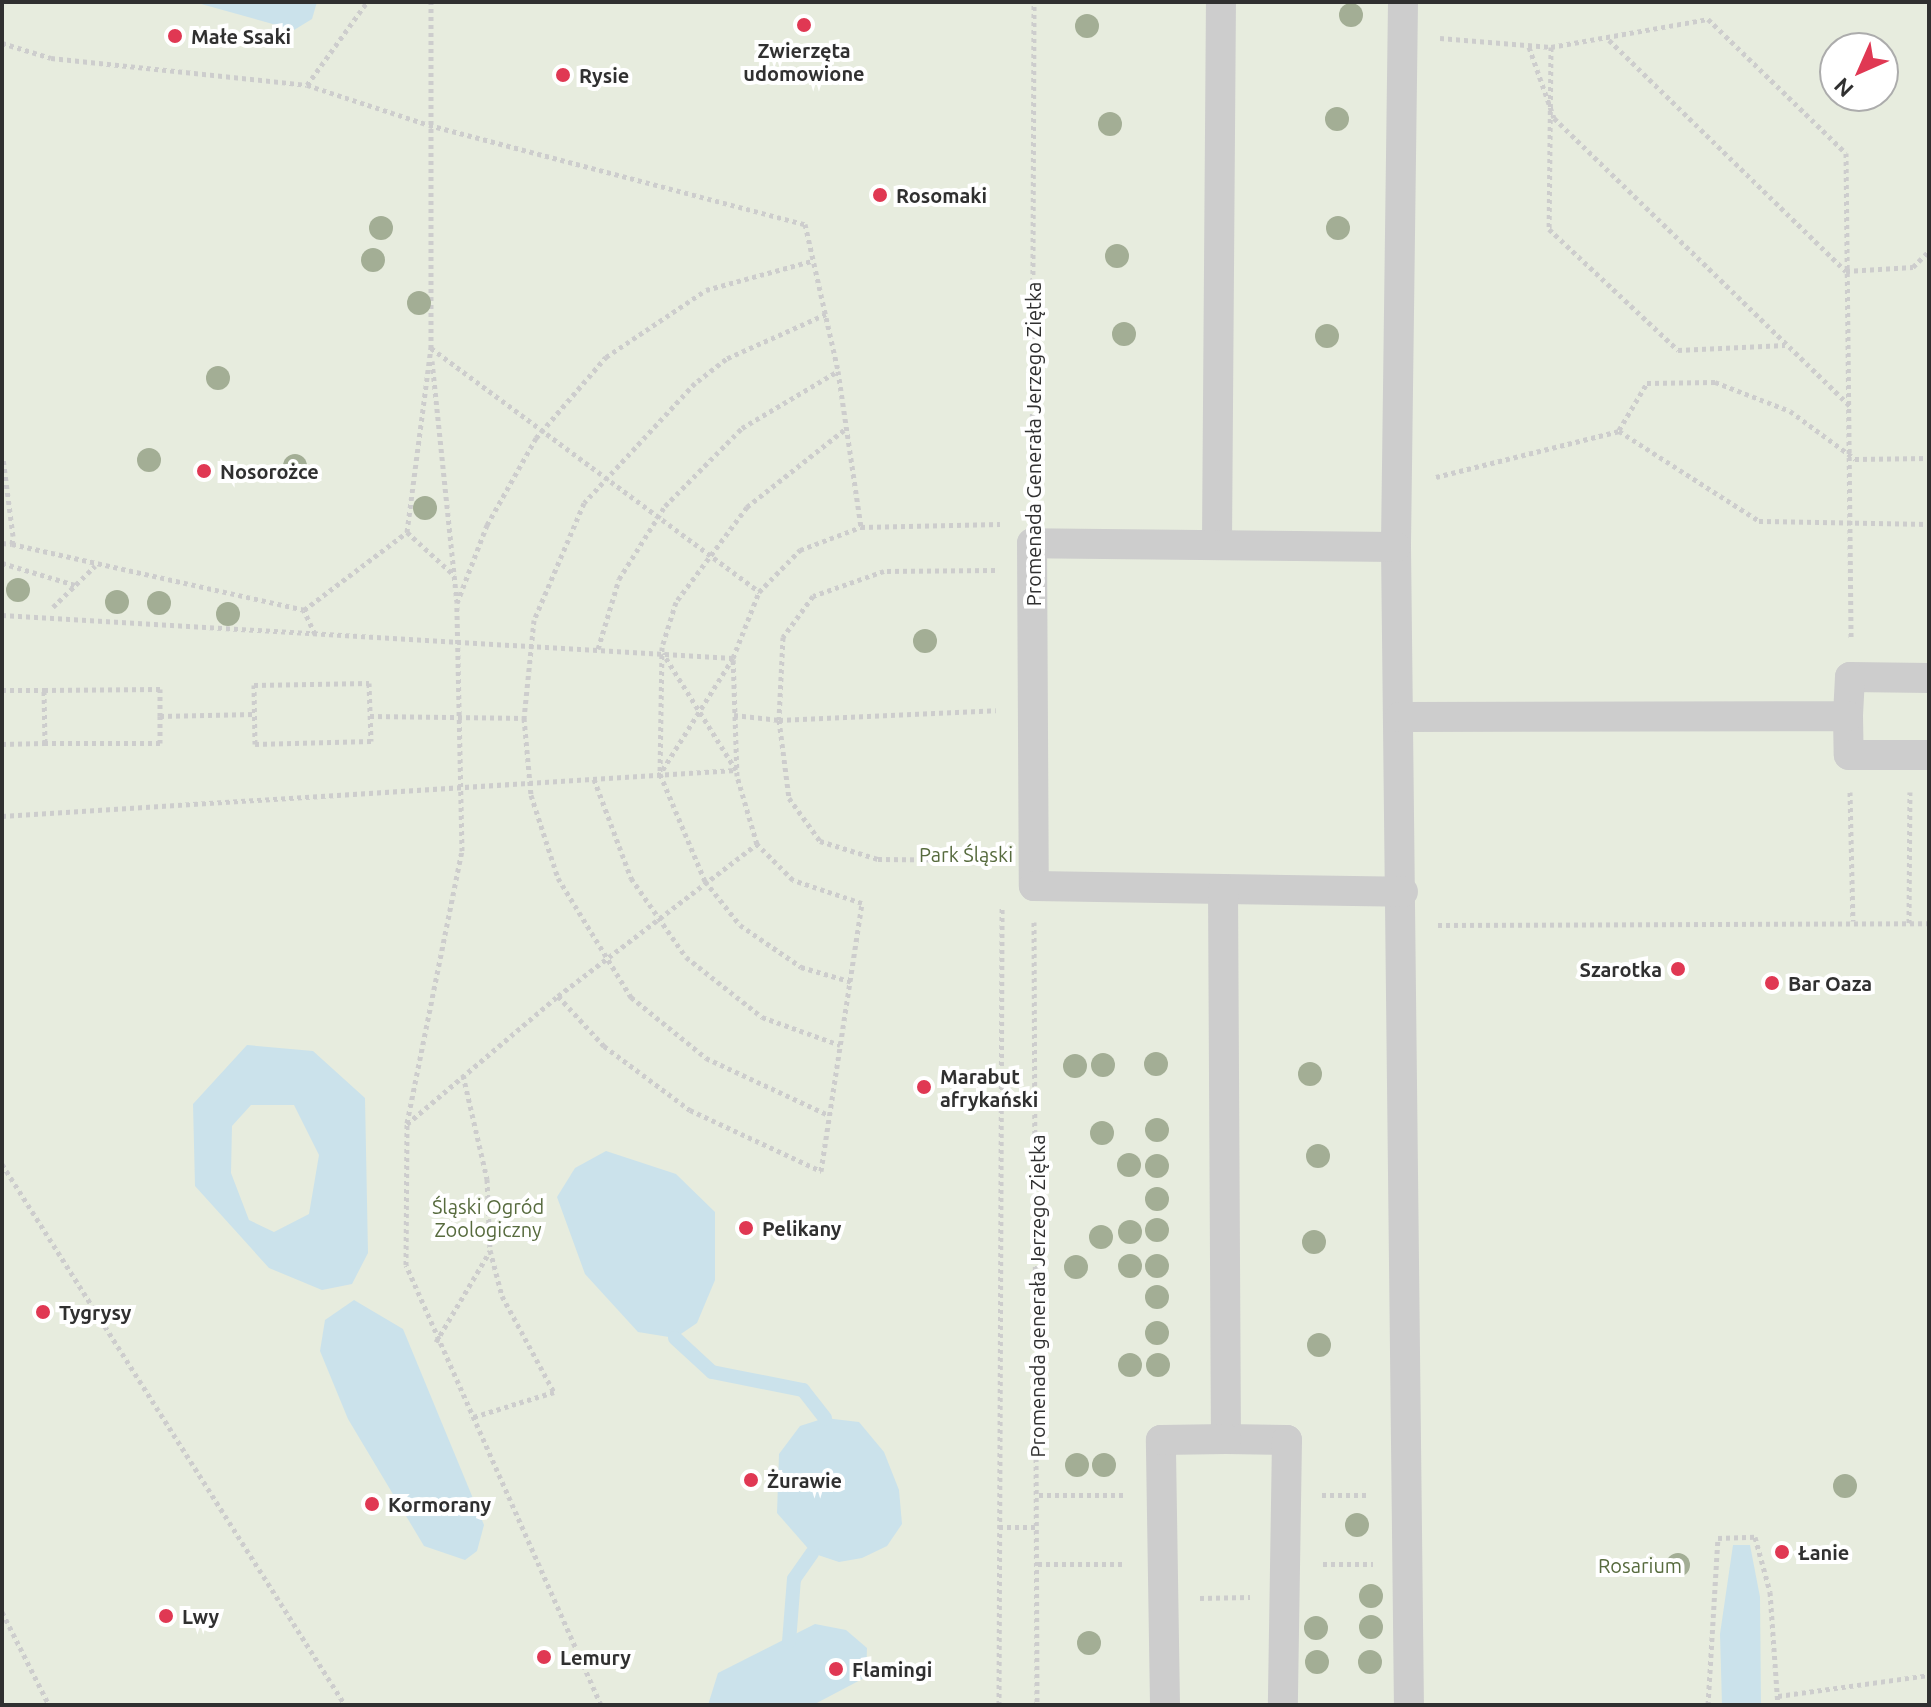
<!DOCTYPE html>
<html>
<head>
<meta charset="utf-8">
<style>
  body { margin:0 }
  #map { position:relative; width:1931px; height:1707px; overflow:hidden; background:#fff; font-family:Ubuntu,sans-serif }
  div>[style] { position:absolute }
  [style*='--x'] { left:calc(var(--x)*1px); top:calc(var(--y)*1px); width:calc(var(--w)*1px); rotate:calc(var(--a)*1deg) }
  .green>* { inset:0; background:#e7ecde }
  .water>* { inset:0; background:#cbe2eb }
  .stream>* { height:14px; margin:-7px; padding:0 7px; transform-origin:7px; border-radius:7px; background:#cbe2eb }
  .path>* { height:5px; margin-top:-2.5px; transform-origin:0; background:repeating-linear-gradient(90deg,#cdcdcd 0 4px,transparent 0 8px) }
  .pedestrian>* { height:30px; margin:-15px; padding:0 15px; transform-origin:15px; border-radius:15px; background:#cdcdcd }
  .trees>* { width:24px; height:24px; margin:-12px; border-radius:50%; background:#a3ae95 }
  .dots>* { width:22px; height:22px; translate:-50% -50%; box-sizing:border-box; border:4px solid #fff; border-radius:50% }
  span { translate:-50% -50%; white-space:nowrap; text-align:center; line-height:1.15; -webkit-text-stroke:8px #fff; paint-order:stroke }
  .poi-label { font-size:20px; color:#303030; font-weight:700 }
  .left { translate:0 -50%; text-align:left }
  .right { translate:-100% -50%; text-align:right }
  .street-label { font-size:20px; color:#303030 }
  .park-label { font-size:20px; color:#576b3e }
  .frame { position:absolute; inset:0; border:4px solid #303030; pointer-events:none }
  .north { position:absolute; left:1819px; top:32px; width:80px; height:80px; box-sizing:border-box; background:#fff; border:2px solid #acacac; border-radius:50%; rotate:225deg; font-size:22px; font-weight:700; line-height:32px; text-align:center; color:#303030 }
  .north::after { content:''; display:block; margin:auto; width:28px; height:36px; background:#e03853; clip-path:polygon(50% 0,100% 100%,50% 72%,0 100%) }
</style>
</head>
<body>
<div id="map">
  <div class="green">
    <div style="clip-path:polygon(evenodd,2px 2px,1929px 2px,1929px 1705px,2px 1705px,2px 2px,1835px 48px,1883px 48px,1883px 96px,1835px 96px,1835px 48px)"></div>
  </div>
  <div class="water">
    <div style="clip-path:polygon(194px 2px,317px 2px,312px 19px,294px 30px)"></div>
    <div style="clip-path:polygon(evenodd,247px 1045px,313px 1051px,365px 1098px,368px 1253px,352px 1284px,322px 1290px,269px 1268px,195px 1186px,193px 1104px,247px 1045px,251px 1105px,294px 1105px,319px 1155px,309px 1214px,274px 1232px,249px 1220px,231px 1173px,232px 1126px,251px 1105px)"></div>
    <div style="clip-path:polygon(606px 1151px,676px 1174px,715px 1212px,715px 1280px,697px 1323px,675px 1338px,638px 1332px,585px 1274px,557px 1197px,575px 1168px)"></div>
    <div style="clip-path:polygon(354px 1300px,403px 1329px,484px 1525px,477px 1551px,465px 1560px,424px 1546px,348px 1419px,320px 1351px,325px 1320px)"></div>
    <div style="clip-path:polygon(825px 1418px,859px 1422px,884px 1452px,899px 1490px,902px 1524px,887px 1546px,862px 1558px,839px 1562px,812px 1553px,777px 1513px,779px 1454px,800px 1426px)"></div>
    <div style="clip-path:polygon(1733px 1545px,1750px 1545px,1760px 1597px,1761px 1705px,1722px 1705px,1720px 1634px)"></div>
    <div style="clip-path:polygon(815px 1624px,846px 1630px,867px 1648px,866px 1677px,813px 1705px,708px 1705px,718px 1673px)"></div>
  </div>
  <div class="stream">
    <div style="--x:675;--y:1338;--w:50;--a:42.6"></div>
    <div style="--x:712;--y:1372;--w:93;--a:11.2"></div>
    <div style="--x:803;--y:1390;--w:36;--a:52"></div>
    <div style="--x:789;--y:1642;--w:63;--a:-85.5"></div>
    <div style="--x:794;--y:1579;--w:32;--a:-55"></div>
  </div>
  <div class="path">
    <div style="--x:1440;--y:38;--w:111;--a:4.6"></div>
    <div style="--x:1551;--y:47;--w:159;--a:-10.1"></div>
    <div style="--x:1708;--y:19;--w:192;--a:44.2"></div>
    <div style="--x:1846;--y:153;--w:487;--a:89.4"></div>
    <div style="--x:1609;--y:40;--w:331;--a:44.3"></div>
    <div style="--x:1846;--y:271;--w:67;--a:-3.4"></div>
    <div style="--x:1913;--y:267;--w:23;--a:-45"></div>
    <div style="--x:2;--y:43;--w:51;--a:17"></div>
    <div style="--x:51;--y:58;--w:257;--a:6"></div>
    <div style="--x:307;--y:85;--w:128;--a:18.2"></div>
    <div style="--x:429;--y:125;--w:389;--a:14.8"></div>
    <div style="--x:805;--y:224;--w:151;--a:77.3"></div>
    <div style="--x:838;--y:371;--w:158;--a:81.6"></div>
    <div style="--x:1529;--y:47;--w:75;--a:70.6"></div>
    <div style="--x:1554;--y:118;--w:414;--a:44.2"></div>
    <div style="--x:1551;--y:47;--w:182;--a:90.6"></div>
    <div style="--x:1549;--y:229;--w:177;--a:43.2"></div>
    <div style="--x:1678;--y:350;--w:107;--a:-2.7"></div>
    <div style="--x:307;--y:85;--w:102;--a:-54.1"></div>
    <div style="--x:826;--y:314;--w:110;--a:155.8"></div>
    <div style="--x:726;--y:359;--w:39;--a:142"></div>
    <div style="--x:695;--y:383;--w:163;--a:132.8"></div>
    <div style="--x:584;--y:503;--w:127;--a:113.1"></div>
    <div style="--x:534;--y:620;--w:99;--a:95.8"></div>
    <div style="--x:524;--y:718;--w:77;--a:84.8"></div>
    <div style="--x:531;--y:795;--w:87;--a:72"></div>
    <div style="--x:558;--y:878;--w:140;--a:58.5"></div>
    <div style="--x:631;--y:997;--w:97;--a:39.1"></div>
    <div style="--x:706;--y:1058;--w:135;--a:25"></div>
    <div style="--x:431;--y:348;--w:409;--a:36.6"></div>
    <div style="--x:432;--y:361;--w:242;--a:84.1"></div>
    <div style="--x:844;--y:430;--w:124;--a:141.6"></div>
    <div style="--x:747;--y:507;--w:119;--a:126.8"></div>
    <div style="--x:676;--y:602;--w:47;--a:107.3"></div>
    <div style="--x:662;--y:647;--w:127;--a:90.9"></div>
    <div style="--x:660;--y:774;--w:116;--a:67.2"></div>
    <div style="--x:705;--y:881;--w:56;--a:51.5"></div>
    <div style="--x:740;--y:925;--w:74;--a:34.5"></div>
    <div style="--x:801;--y:967;--w:53;--a:16.4"></div>
    <div style="--x:1619;--y:430;--w:55;--a:-59.2"></div>
    <div style="--x:1647;--y:383;--w:68;--a:-0.8"></div>
    <div style="--x:1715;--y:382;--w:80;--a:21.1"></div>
    <div style="--x:1790;--y:411;--w:81;--a:36.4"></div>
    <div style="--x:1855;--y:459;--w:74;--a:-0.8"></div>
    <div style="--x:1436;--y:477;--w:189;--a:-14.1"></div>
    <div style="--x:1619;--y:431;--w:166;--a:32.7"></div>
    <div style="--x:1759;--y:521;--w:170;--a:1"></div>
    <div style="--x:1032;--y:506;--w:504;--a:-89.77"></div>
    <div style="--x:407;--y:532;--w:64;--a:42.5"></div>
    <div style="--x:2;--y:543;--w:10;--a:6"></div>
    <div style="--x:12;--y:544;--w:8;--a:-83"></div>
    <div style="--x:13;--y:536;--w:79;--a:-97.3"></div>
    <div style="--x:12;--y:544;--w:299;--a:12.7"></div>
    <div style="--x:2;--y:563;--w:76;--a:16.8"></div>
    <div style="--x:995;--y:570;--w:111;--a:179.5"></div>
    <div style="--x:884;--y:571;--w:75;--a:160.6"></div>
    <div style="--x:813;--y:596;--w:51;--a:126.2"></div>
    <div style="--x:783;--y:637;--w:83;--a:92.8"></div>
    <div style="--x:779;--y:720;--w:79;--a:82.7"></div>
    <div style="--x:789;--y:798;--w:53;--a:54.2"></div>
    <div style="--x:820;--y:841;--w:61;--a:17.2"></div>
    <div style="--x:878;--y:859;--w:118;--a:0.5"></div>
    <div style="--x:53;--y:607;--w:59;--a:-44.3"></div>
    <div style="--x:2;--y:615;--w:732;--a:3.37"></div>
    <div style="--x:733;--y:658;--w:137;--a:122.2"></div>
    <div style="--x:315;--y:634;--w:26;--a:-115"></div>
    <div style="--x:304;--y:610;--w:129;--a:-37.1"></div>
    <div style="--x:407;--y:532;--w:186;--a:-82.6"></div>
    <div style="--x:431;--y:348;--w:346;--a:-90"></div>
    <div style="--x:598;--y:649;--w:73;--a:-73.3"></div>
    <div style="--x:619;--y:579;--w:86;--a:-57.8"></div>
    <div style="--x:665;--y:506;--w:110;--a:-45.4"></div>
    <div style="--x:742;--y:428;--w:112;--a:-30.7"></div>
    <div style="--x:369;--y:683;--w:58;--a:88"></div>
    <div style="--x:371;--y:741;--w:116;--a:178.5"></div>
    <div style="--x:255;--y:744;--w:59;--a:-91"></div>
    <div style="--x:254;--y:685;--w:115;--a:-1"></div>
    <div style="--x:2;--y:690;--w:42;--a:0"></div>
    <div style="--x:734;--y:715;--w:45;--a:6.3"></div>
    <div style="--x:779;--y:720;--w:217;--a:-2.6"></div>
    <div style="--x:160;--y:716;--w:27;--a:90"></div>
    <div style="--x:160;--y:743;--w:115;--a:180"></div>
    <div style="--x:45;--y:743;--w:53;--a:-91.1"></div>
    <div style="--x:44;--y:690;--w:116;--a:-0.5"></div>
    <div style="--x:160;--y:689;--w:27;--a:90"></div>
    <div style="--x:160;--y:716;--w:94;--a:-1.2"></div>
    <div style="--x:370;--y:716;--w:154;--a:0.7"></div>
    <div style="--x:2;--y:744;--w:43;--a:-1.3"></div>
    <div style="--x:594;--y:779;--w:106;--a:69.5"></div>
    <div style="--x:631;--y:878;--w:96;--a:55.2"></div>
    <div style="--x:686;--y:957;--w:97;--a:38.3"></div>
    <div style="--x:762;--y:1017;--w:83;--a:19.7"></div>
    <div style="--x:1850;--y:792;--w:129;--a:88.7"></div>
    <div style="--x:2;--y:816;--w:735;--a:-3.59"></div>
    <div style="--x:736;--y:770;--w:138;--a:-122"></div>
    <div style="--x:1034;--y:922;--w:783;--a:89.78"></div>
    <div style="--x:1909;--y:923;--w:131;--a:-89.6"></div>
    <div style="--x:1438;--y:925;--w:491;--a:-0.2"></div>
    <div style="--x:558;--y:996;--w:68;--a:47.4"></div>
    <div style="--x:604;--y:1046;--w:107;--a:36.7"></div>
    <div style="--x:690;--y:1110;--w:145;--a:25"></div>
    <div style="--x:821;--y:1171;--w:271;--a:-81.3"></div>
    <div style="--x:862;--y:903;--w:73;--a:-161.6"></div>
    <div style="--x:793;--y:880;--w:51;--a:-135"></div>
    <div style="--x:757;--y:844;--w:71;--a:-106.4"></div>
    <div style="--x:737;--y:776;--w:118;--a:-91.9"></div>
    <div style="--x:733;--y:658;--w:71;--a:-68.5"></div>
    <div style="--x:759;--y:592;--w:59;--a:-45.7"></div>
    <div style="--x:800;--y:550;--w:65;--a:-20.7"></div>
    <div style="--x:861;--y:527;--w:139;--a:-1.2"></div>
    <div style="--x:463;--y:1075;--w:107;--a:77"></div>
    <div style="--x:487;--y:1179;--w:71;--a:87.6"></div>
    <div style="--x:490;--y:1250;--w:48;--a:75.4"></div>
    <div style="--x:502;--y:1296;--w:109;--a:61.6"></div>
    <div style="--x:554;--y:1392;--w:88;--a:162.8"></div>
    <div style="--x:407;--y:1123;--w:278;--a:-78.6"></div>
    <div style="--x:462;--y:851;--w:248;--a:-91.2"></div>
    <div style="--x:457;--y:603;--w:84;--a:-69"></div>
    <div style="--x:487;--y:525;--w:100;--a:-60.6"></div>
    <div style="--x:536;--y:438;--w:107;--a:-49.2"></div>
    <div style="--x:606;--y:357;--w:120;--a:-33.8"></div>
    <div style="--x:706;--y:290;--w:109;--a:-15.4"></div>
    <div style="--x:2;--y:1164;--w:641;--a:57.62"></div>
    <div style="--x:436;--y:1342;--w:106;--a:-59.3"></div>
    <div style="--x:1039;--y:1495;--w:84;--a:0"></div>
    <div style="--x:1322;--y:1495;--w:46;--a:0"></div>
    <div style="--x:999;--y:1527;--w:39;--a:0"></div>
    <div style="--x:1038;--y:1564;--w:87;--a:0"></div>
    <div style="--x:1323;--y:1564;--w:50;--a:0"></div>
    <div style="--x:1200;--y:1598;--w:50;--a:-1.1"></div>
    <div style="--x:2;--y:1612;--w:104;--a:63.2"></div>
    <div style="--x:1778;--y:1696;--w:152;--a:-7.9"></div>
    <div style="--x:601;--y:1705;--w:481;--a:-113.9"></div>
    <div style="--x:406;--y:1265;--w:141;--a:-89.6"></div>
    <div style="--x:407;--y:1124;--w:198;--a:-40.3"></div>
    <div style="--x:558;--y:996;--w:250;--a:-37.4"></div>
    <div style="--x:999;--y:1705;--w:799;--a:-89.78"></div>
    <div style="--x:1708;--y:1705;--w:167;--a:-86.6"></div>
    <div style="--x:1718;--y:1538;--w:37;--a:-2"></div>
    <div style="--x:1755;--y:1537;--w:57;--a:74.7"></div>
    <div style="--x:1770;--y:1592;--w:113;--a:86"></div>
  </div>
  <div class="pedestrian">
    <div style="--x:1403;--y:2;--w:545;--a:90.74"></div>
    <div style="--x:1396;--y:547;--w:1158;--a:89.36"></div>
    <div style="--x:1217;--y:542;--w:540;--a:-89.58"></div>
    <div style="--x:1396;--y:547;--w:364;--a:-179.4"></div>
    <div style="--x:1032;--y:543;--w:343;--a:89.7"></div>
    <div style="--x:1034;--y:886;--w:369;--a:0.9"></div>
    <div style="--x:1929;--y:678;--w:79;--a:-179.3"></div>
    <div style="--x:1850;--y:677;--w:39;--a:93"></div>
    <div style="--x:1848;--y:716;--w:39;--a:89"></div>
    <div style="--x:1849;--y:755;--w:80;--a:0"></div>
    <div style="--x:1400;--y:717;--w:448;--a:-0.1"></div>
    <div style="--x:1223;--y:890;--w:549;--a:89.69"></div>
    <div style="--x:1226;--y:1439;--w:61;--a:0.9"></div>
    <div style="--x:1287;--y:1440;--w:265;--a:90.9"></div>
    <div style="--x:1165;--y:1705;--w:265;--a:-90.9"></div>
    <div style="--x:1161;--y:1440;--w:65;--a:-0.9"></div>
  </div>
  <div class="trees">
    <div style="left:1351px;top:15px"></div>
    <div style="left:1087px;top:26px"></div>
    <div style="left:1337px;top:119px"></div>
    <div style="left:1110px;top:124px"></div>
    <div style="left:381px;top:228px"></div>
    <div style="left:1338px;top:228px"></div>
    <div style="left:1117px;top:256px"></div>
    <div style="left:373px;top:260px"></div>
    <div style="left:419px;top:303px"></div>
    <div style="left:1124px;top:334px"></div>
    <div style="left:1327px;top:336px"></div>
    <div style="left:218px;top:378px"></div>
    <div style="left:149px;top:460px"></div>
    <div style="left:295px;top:466px"></div>
    <div style="left:425px;top:508px"></div>
    <div style="left:18px;top:590px"></div>
    <div style="left:117px;top:602px"></div>
    <div style="left:159px;top:603px"></div>
    <div style="left:228px;top:614px"></div>
    <div style="left:925px;top:641px"></div>
    <div style="left:1156px;top:1064px"></div>
    <div style="left:1103px;top:1065px"></div>
    <div style="left:1075px;top:1066px"></div>
    <div style="left:1310px;top:1074px"></div>
    <div style="left:1157px;top:1130px"></div>
    <div style="left:1102px;top:1133px"></div>
    <div style="left:1318px;top:1156px"></div>
    <div style="left:1129px;top:1165px"></div>
    <div style="left:1157px;top:1166px"></div>
    <div style="left:1157px;top:1199px"></div>
    <div style="left:1157px;top:1230px"></div>
    <div style="left:1130px;top:1232px"></div>
    <div style="left:1101px;top:1237px"></div>
    <div style="left:1314px;top:1242px"></div>
    <div style="left:1130px;top:1266px"></div>
    <div style="left:1157px;top:1266px"></div>
    <div style="left:1076px;top:1267px"></div>
    <div style="left:1157px;top:1297px"></div>
    <div style="left:1157px;top:1333px"></div>
    <div style="left:1319px;top:1345px"></div>
    <div style="left:1130px;top:1365px"></div>
    <div style="left:1158px;top:1365px"></div>
    <div style="left:1077px;top:1465px"></div>
    <div style="left:1104px;top:1465px"></div>
    <div style="left:1845px;top:1486px"></div>
    <div style="left:1357px;top:1525px"></div>
    <div style="left:1678px;top:1565px"></div>
    <div style="left:1371px;top:1596px"></div>
    <div style="left:1371px;top:1627px"></div>
    <div style="left:1316px;top:1628px"></div>
    <div style="left:1089px;top:1643px"></div>
    <div style="left:1317px;top:1662px"></div>
    <div style="left:1370px;top:1662px"></div>
  </div>
  <div class="dots">
    <div style="left:804px;top:25px;background:#e03853"></div>
    <div style="left:175px;top:36px;background:#e03853"></div>
    <div style="left:563px;top:75px;background:#e03853"></div>
    <div style="left:880px;top:195px;background:#e03853"></div>
    <div style="left:204px;top:471px;background:#e03853"></div>
    <div style="left:1678px;top:969px;background:#e03853"></div>
    <div style="left:1772px;top:983px;background:#e03853"></div>
    <div style="left:924px;top:1087px;background:#e03853"></div>
    <div style="left:746px;top:1228px;background:#e03853"></div>
    <div style="left:43px;top:1312px;background:#e03853"></div>
    <div style="left:751px;top:1480px;background:#e03853"></div>
    <div style="left:372px;top:1504px;background:#e03853"></div>
    <div style="left:1782px;top:1552px;background:#e03853"></div>
    <div style="left:166px;top:1616px;background:#e03853"></div>
    <div style="left:544px;top:1657px;background:#e03853"></div>
    <div style="left:836px;top:1669px;background:#e03853"></div>
  </div>
  <div class="poi-label">
    <span class="left" style="left:191px;top:36px">Małe Ssaki</span>
    <span style="left:804px;top:62px">Zwierzęta<br>udomowione</span>
    <span class="left" style="left:579px;top:75px">Rysie</span>
    <span class="left" style="left:896px;top:195px">Rosomaki</span>
    <span class="left" style="left:220px;top:471px">Nosorożce</span>
    <span class="right" style="left:1662px;top:969px">Szarotka</span>
    <span class="left" style="left:1788px;top:983px">Bar Oaza</span>
    <span class="left" style="left:940px;top:1088px">Marabut<br>afrykański</span>
    <span class="left" style="left:762px;top:1228px">Pelikany</span>
    <span class="left" style="left:59px;top:1312px">Tygrysy</span>
    <span class="left" style="left:767px;top:1480px">Żurawie</span>
    <span class="left" style="left:388px;top:1504px">Kormorany</span>
    <span class="left" style="left:1798px;top:1552px">Łanie</span>
    <span class="left" style="left:182px;top:1616px">Lwy</span>
    <span class="left" style="left:560px;top:1657px">Lemury</span>
    <span class="left" style="left:852px;top:1669px">Flamingi</span>
  </div>
  <div class="street-label">
    <span style="left:1033px;top:444px;rotate:-90deg">Promenada Generała Jerzego Ziętka</span>
    <span style="left:1037px;top:1296px;rotate:-90deg">Promenada generała Jerzego Ziętka</span>
  </div>
  <div class="park-label">
    <span style="left:966px;top:854px">Park Śląski</span>
    <span style="left:488px;top:1218px">Śląski Ogród<br>Zoologiczny</span>
    <span style="left:1640px;top:1565px">Rosarium</span>
  </div>
  <div class="frame"></div>
  <div class="north">N</div>
</div>
</body>
</html>
